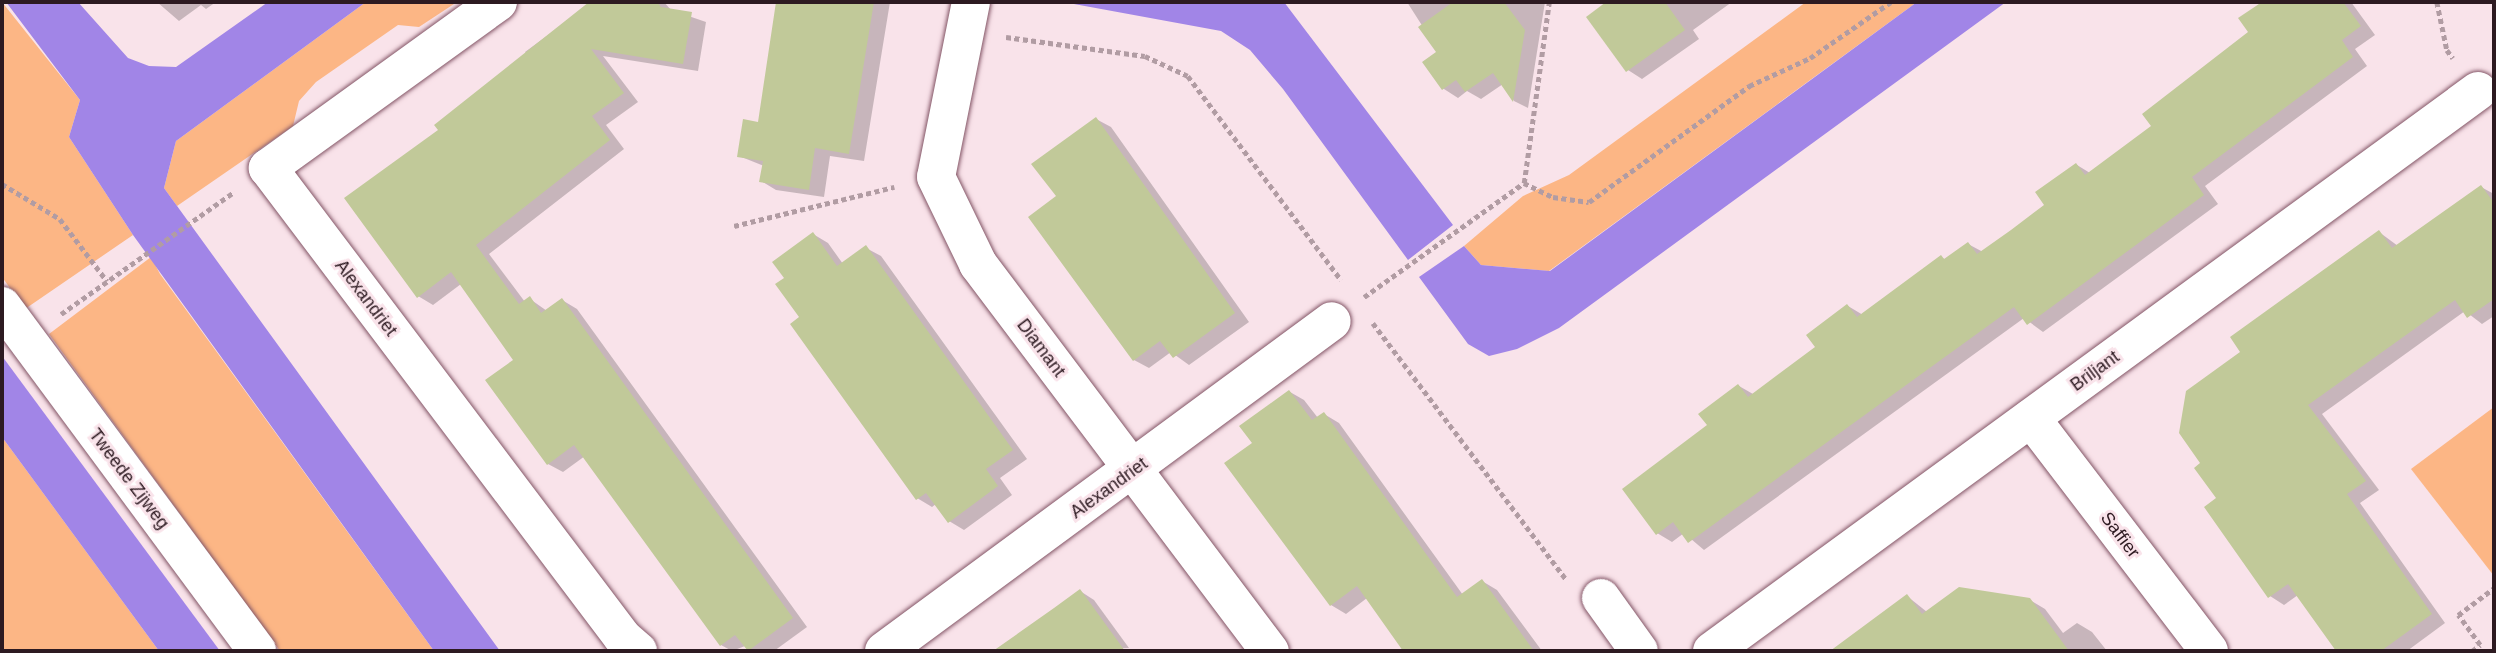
<!DOCTYPE html>
<html>
<head>
<meta charset="utf-8">
<style>
  body { margin:0 }
  #map { position:relative; width:2496px; height:653px; overflow:hidden; background:#f9e3ea; font-family:Helvetica,sans-serif }
  div>[style] { position:absolute }
  [style*='--x'] { left:calc(var(--x)*1px); top:calc(var(--y)*1px); width:calc(var(--w)*1px); rotate:calc(var(--a)*1deg) }
  .green>* { inset:0; background:#fcb685 }
  .water>* { inset:0; background:#a185e7 }
  .shadow>* { inset:0; background:#0003 }
  .building>* { inset:0; background:#c1c999 }
  .path>* { height:4.5px; margin-top:-2.25px; transform-origin:0; background:repeating-linear-gradient(90deg,#b19ca3 0 5px,transparent 0 8.5px) }
  .roads { filter:drop-shadow(0 0 2px #835566) drop-shadow(0 0 2px #835566) }
  .street>* { height:38px; margin:-19px; padding:0 19px; transform-origin:19px; border-radius:19px; background:#fff }
  span { translate:-50% -50%; white-space:nowrap; text-align:center; line-height:1.15; -webkit-text-stroke:6px #f9e3ea; paint-order:stroke }
  .street-label { font-size:18px; color:#2d1a21 }
  .frame { position:absolute; inset:0; border:4px solid #2d1a21; pointer-events:none }
</style>
</head>
<body>
<div id="map">
  <div class="green">
    <div style="clip-path:polygon(2px 2px,80px 100px,69px 137px,133px 235px,25px 309px,2px 277px)"></div>
    <div style="clip-path:polygon(366px 2px,457px 2px,419px 27px,398px 25px,316px 82px,299px 101px,293px 126px,177px 206px,164px 188px,176px 141px)"></div>
    <div style="clip-path:polygon(1806px 2px,1917px 2px,1549px 271px,1481px 265px,1464px 246px,1523px 196px,1569px 175px)"></div>
    <div style="clip-path:polygon(151px 257px,160px 274px,434px 651px,280px 651px,49px 334px)"></div>
    <div style="clip-path:polygon(2494px 407px,2494px 576px,2411px 469px)"></div>
    <div style="clip-path:polygon(2px 437px,159px 651px,2px 651px)"></div>
  </div>
  <div class="water">
    <div style="clip-path:polygon(6px 2px,78px 2px,128px 58px,149px 66px,176px 67px,268px 2px,366px 2px,176px 141px,164px 188px,500px 651px,434px 651px,133px 235px,69px 137px,80px 100px)"></div>
    <div style="clip-path:polygon(1063px 2px,1284px 2px,1453px 225px,1408px 260px,1283px 89px,1250px 50px,1221px 31px)"></div>
    <div style="clip-path:polygon(1917px 2px,2006px 2px,1559px 328px,1517px 349px,1489px 356px,1468px 344px,1419px 277px,1464px 246px,1481px 265px,1550px 271px)"></div>
    <div style="clip-path:polygon(2px 356px,220px 651px,159px 651px,2px 437px)"></div>
  </div>
  <div class="shadow">
    <div style="clip-path:polygon(157px 2px,216px 2px,206px 9px,201px 5px,179px 21px)"></div>
    <div style="clip-path:polygon(593px 2px,664px 2px,671px 10px,706px 22px,698px 71px,603px 56px,638px 102px,606px 125px,624px 149px,489px 254px,525px 302px,530px 299px,547px 311px,562px 300px,577px 309px,807px 627px,774px 651px,749px 651px,745px 646px,732px 651px,721px 645px,585px 456px,563px 472px,548px 464px,516px 360px,461px 284px,433px 305px,418px 296px,440px 130px,529px 57px,525px 52px)"></div>
    <div style="clip-path:polygon(779px 2px,890px 2px,864px 161px,830px 156px,824px 197px,776px 190px,761px 181px,764px 166px,739px 156px,760px 124px)"></div>
    <div style="clip-path:polygon(1407px 2px,1545px 2px,1528px 108px,1514px 101px,1503px 84px,1481px 99px,1467px 91px,1458px 98px,1444px 89px,1425px 63px,1439px 52px)"></div>
    <div style="clip-path:polygon(1609px 2px,1732px 2px,1693px 30px,1699px 39px,1642px 79px,1628px 70px,1589px 17px)"></div>
    <div style="clip-path:polygon(2262px 2px,2351px 2px,2375px 35px,2355px 49px,2367px 66px,2205px 186px,2218px 204px,2043px 332px,2024px 318px,1704px 550px,1684px 533px,1672px 542px,1657px 533px,1710px 426px,1739px 386px,1753px 394px,1817px 347px,1848px 306px,1863px 315px,1941px 257px,1946px 260px,1968px 244px,1983px 252px,2047px 206px,2077px 165px,2090px 173px,2154px 127px,2250px 32px,2240px 19px)"></div>
    <div style="clip-path:polygon(1096px 119px,1111px 127px,1249px 322px,1189px 365px,1171px 352px,1149px 368px,1134px 360px,1058px 197px)"></div>
    <div style="clip-path:polygon(2481px 187px,2494px 194px,2494px 316px,2482px 324px,2465px 311px,2322px 414px,2379px 490px,2360px 503px,2445px 623px,2407px 651px,2338px 651px,2298px 595px,2284px 605px,2270px 596px,2203px 464px,2242px 352px,2379px 232px,2398px 246px)"></div>
    <div style="clip-path:polygon(813px 234px,828px 243px,843px 264px,866px 248px,881px 256px,1027px 459px,1000px 478px,1012px 495px,964px 530px,949px 521px,936px 504px,932px 507px,917px 498px,802px 318px,787px 278px)"></div>
    <div style="clip-path:polygon(1290px 392px,1304px 400px,1318px 418px,1324px 414px,1339px 423px,1463px 595px,1482px 581px,1497px 590px,1542px 651px,1426px 651px,1404px 622px,1367px 598px,1346px 614px,1331px 605px,1254px 444px)"></div>
    <div style="clip-path:polygon(1080px 591px,1094px 600px,1129px 648px,997px 651px)"></div>
    <div style="clip-path:polygon(1907px 596px,1927px 612px,2030px 600px,2045px 609px,2063px 633px,2077px 623px,2092px 632px,2107px 651px,1859px 651px,1850px 638px)"></div>
  </div>
  <div class="building">
    <div style="clip-path:polygon(589px 2px,657px 2px,661px 7px,692px 12px,683px 64px,591px 49px,624px 93px,592px 116px,610px 140px,476px 245px,519px 304px,530px 296px,541px 313px,562px 298px,793px 618px,748px 651px,735px 635px,720px 646px,574px 445px,547px 465px,485px 380px,513px 360px,451px 272px,417px 298px,344px 198px,438px 130px,434px 125px)"></div>
    <div style="clip-path:polygon(776px 2px,874px 2px,849px 154px,815px 148px,809px 190px,759px 182px,763px 161px,737px 157px,743px 119px,758px 122px)"></div>
    <div style="clip-path:polygon(1453px 2px,1504px 2px,1525px 30px,1513px 102px,1493px 73px,1465px 92px,1456px 80px,1442px 90px,1422px 62px,1436px 52px,1418px 27px)"></div>
    <div style="clip-path:polygon(1606px 2px,1665px 2px,1685px 30px,1626px 72px,1586px 17px)"></div>
    <div style="clip-path:polygon(2262px 2px,2343px 2px,2361px 26px,2342px 40px,2353px 57px,2192px 177px,2204px 195px,2027px 325px,2014px 307px,1688px 543px,1673px 522px,1656px 535px,1622px 489px,1707px 425px,1698px 414px,1738px 384px,1748px 397px,1815px 347px,1806px 335px,1847px 304px,1857px 317px,1941px 255px,1944px 259px,1968px 242px,1977px 254px,2011px 230px,2044px 205px,2035px 192px,2076px 163px,2085px 175px,2151px 126px,2142px 114px,2248px 32px,2238px 18px)"></div>
    <div style="clip-path:polygon(1096px 117px,1235px 313px,1173px 358px,1160px 341px,1133px 361px,1028px 217px,1056px 196px,1031px 164px)"></div>
    <div style="clip-path:polygon(2481px 185px,2494px 203px,2494px 299px,2467px 318px,2455px 300px,2308px 405px,2366px 481px,2347px 494px,2432px 614px,2381px 651px,2336px 651px,2288px 584px,2268px 598px,2204px 507px,2216px 498px,2194px 468px,2200px 463px,2179px 433px,2186px 391px,2240px 352px,2230px 337px,2379px 230px,2392px 248px)"></div>
    <div style="clip-path:polygon(813px 232px,837px 266px,866px 245px,1013px 450px,986px 469px,998px 486px,948px 523px,926px 493px,916px 500px,790px 324px,799px 317px,775px 284px,784px 278px,772px 262px)"></div>
    <div style="clip-path:polygon(1289px 390px,1312px 420px,1324px 412px,1457px 597px,1482px 579px,1534px 651px,1403px 651px,1357px 586px,1330px 606px,1224px 463px,1252px 443px,1239px 426px)"></div>
    <div style="clip-path:polygon(1959px 587px,2030px 598px,2069px 651px,1830px 651px,1907px 594px,1922px 614px)"></div>
    <div style="clip-path:polygon(1080px 589px,1125px 651px,993px 651px,1054px 608px)"></div>
  </div>
  <div class="path">
    <div style="--x:2437;--y:2;--w:49;--a:78.2"></div>
    <div style="--x:2447;--y:50;--w:10;--a:53"></div>
    <div style="--x:1006;--y:37;--w:140;--a:7.8"></div>
    <div style="--x:1145;--y:56;--w:47;--a:24.9"></div>
    <div style="--x:1188;--y:76;--w:255;--a:53.1"></div>
    <div style="--x:1524;--y:183;--w:183;--a:-82.1"></div>
    <div style="--x:2;--y:184;--w:68;--a:31.1"></div>
    <div style="--x:60;--y:219;--w:78;--a:52.8"></div>
    <div style="--x:734;--y:226;--w:165;--a:-13.7"></div>
    <div style="--x:1364;--y:297;--w:196;--a:-35.5"></div>
    <div style="--x:1524;--y:183;--w:32;--a:26"></div>
    <div style="--x:1553;--y:197;--w:36;--a:8"></div>
    <div style="--x:1589;--y:202;--w:198;--a:-35.9"></div>
    <div style="--x:1749;--y:86;--w:67;--a:-24.7"></div>
    <div style="--x:1810;--y:58;--w:98;--a:-34.7"></div>
    <div style="--x:61;--y:314;--w:212;--a:-35.2"></div>
    <div style="--x:1373;--y:323;--w:321;--a:53"></div>
    <div style="--x:2472;--y:651;--w:10;--a:-37"></div>
    <div style="--x:2480;--y:645;--w:37;--a:-126"></div>
    <div style="--x:2458;--y:615;--w:45;--a:-36.9"></div>
  </div>
  <div class="roads">
    <div class="street">
      <div style="--x:498;--y:2;--w:284;--a:144.2"></div>
      <div style="--x:268;--y:168;--w:589;--a:52.94"></div>
      <div style="--x:623;--y:638;--w:20;--a:41"></div>
      <div style="--x:971;--y:2;--w:178;--a:101.3"></div>
      <div style="--x:936;--y:177;--w:97;--a:64.2"></div>
      <div style="--x:978;--y:264;--w:485;--a:53"></div>
      <div style="--x:2;--y:306;--w:429;--a:53.5"></div>
      <div style="--x:2031;--y:418;--w:293;--a:52.6"></div>
      <div style="--x:1601;--y:598;--w:65;--a:54.4"></div>
      <div style="--x:884;--y:651;--w:556;--a:-36.38"></div>
      <div style="--x:1712;--y:651;--w:949;--a:-36.17"></div>
    </div>
  </div>
  <div class="street-label">
    <span style="left:366px;top:298px;rotate:53deg">Alexandriet</span>
    <span style="left:1041px;top:348px;rotate:53deg">Diamant</span>
    <span style="left:2095px;top:371px;rotate:-36deg">Briljant</span>
    <span style="left:129px;top:479px;rotate:53deg">Tweede Zijweg</span>
    <span style="left:1109px;top:488px;rotate:-36deg">Alexandriet</span>
    <span style="left:2120px;top:535px;rotate:53deg">Saffier</span>
  </div>
  <div class="frame"></div>
</div>
</body>
</html>
